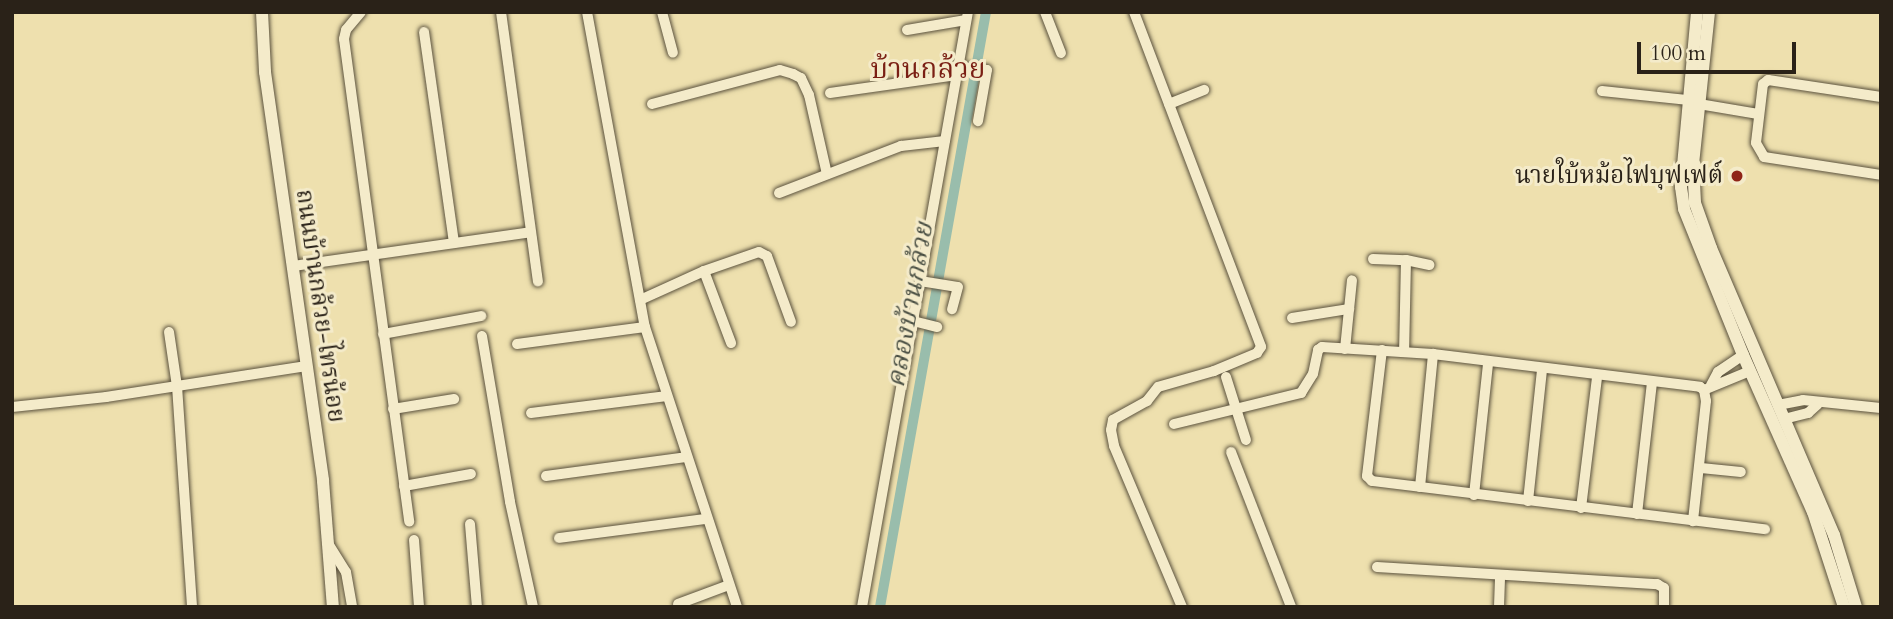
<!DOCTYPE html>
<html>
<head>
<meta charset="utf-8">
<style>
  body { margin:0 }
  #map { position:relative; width:1893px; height:619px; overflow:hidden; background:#eee0ae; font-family:Cardo,"Noto Serif Thai",serif }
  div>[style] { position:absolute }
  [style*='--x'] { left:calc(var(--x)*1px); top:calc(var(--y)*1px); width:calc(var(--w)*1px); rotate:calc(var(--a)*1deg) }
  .canal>* { height:10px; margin:-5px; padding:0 5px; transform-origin:5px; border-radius:5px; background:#99bdac }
  .roads { filter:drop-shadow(0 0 2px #5b523e) drop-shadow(0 0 2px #5b523e) }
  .minor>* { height:10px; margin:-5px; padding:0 5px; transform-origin:5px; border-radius:5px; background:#f4ebca }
  .tertiary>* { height:12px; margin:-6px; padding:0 6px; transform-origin:6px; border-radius:6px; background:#f4ebca }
  .dots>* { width:19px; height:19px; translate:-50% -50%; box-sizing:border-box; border:4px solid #f4ebca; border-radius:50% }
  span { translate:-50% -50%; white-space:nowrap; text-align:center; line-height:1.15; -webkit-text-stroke:6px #f4ebca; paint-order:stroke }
  .poi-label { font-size:24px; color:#2a2218 }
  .right { translate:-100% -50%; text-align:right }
  .street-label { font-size:24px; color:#2a2218 }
  .water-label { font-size:26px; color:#4b5044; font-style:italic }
  .quarter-label { font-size:28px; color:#7a1f14 }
  .frame { position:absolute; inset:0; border:14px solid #2a2218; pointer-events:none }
  .scale { position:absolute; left:1637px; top:42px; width:159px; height:32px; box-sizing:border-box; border:4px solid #2a2218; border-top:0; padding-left:9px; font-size:21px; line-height:24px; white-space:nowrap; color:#2a2218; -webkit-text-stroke:5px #f4ebca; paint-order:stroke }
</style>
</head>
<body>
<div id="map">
  <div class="canal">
    <div style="--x:880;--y:607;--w:604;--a:-79.9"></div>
  </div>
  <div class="roads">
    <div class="minor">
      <div style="--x:361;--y:12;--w:23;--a:130"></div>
      <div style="--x:346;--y:30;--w:9;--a:103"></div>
      <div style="--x:344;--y:39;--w:487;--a:82.3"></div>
      <div style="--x:501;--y:12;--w:272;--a:82.2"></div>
      <div style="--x:587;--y:12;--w:320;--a:79.6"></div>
      <div style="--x:645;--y:327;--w:295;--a:71.8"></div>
      <div style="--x:662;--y:12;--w:42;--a:75"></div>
      <div style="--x:1045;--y:12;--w:44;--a:68.7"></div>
      <div style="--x:1134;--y:12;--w:358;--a:69.2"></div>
      <div style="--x:1261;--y:347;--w:7;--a:124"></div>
      <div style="--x:1257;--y:353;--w:47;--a:157.3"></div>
      <div style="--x:1214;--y:371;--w:58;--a:164.1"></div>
      <div style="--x:1158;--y:387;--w:18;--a:128"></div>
      <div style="--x:1147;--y:401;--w:39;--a:151"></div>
      <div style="--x:1113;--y:420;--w:10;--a:101"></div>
      <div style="--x:1111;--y:430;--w:16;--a:79"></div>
      <div style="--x:1114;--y:446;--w:175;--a:67.1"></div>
      <div style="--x:907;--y:30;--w:60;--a:-9.6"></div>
      <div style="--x:424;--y:32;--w:213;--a:81.9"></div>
      <div style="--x:958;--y:67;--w:29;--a:6"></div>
      <div style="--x:987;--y:70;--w:52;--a:100"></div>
      <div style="--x:1602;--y:91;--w:85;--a:6"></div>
      <div style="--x:830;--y:93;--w:128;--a:-8.1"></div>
      <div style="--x:1881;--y:97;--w:114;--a:-171.4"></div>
      <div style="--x:1768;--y:80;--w:6;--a:141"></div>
      <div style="--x:1763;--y:84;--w:59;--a:96.8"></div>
      <div style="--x:1756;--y:143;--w:16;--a:60"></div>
      <div style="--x:1764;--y:157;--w:118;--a:8.7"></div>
      <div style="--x:652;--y:104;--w:132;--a:-14.9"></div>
      <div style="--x:780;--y:70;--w:14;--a:17"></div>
      <div style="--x:793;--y:74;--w:9;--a:27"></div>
      <div style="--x:801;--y:78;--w:19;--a:65"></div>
      <div style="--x:809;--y:95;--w:81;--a:77.2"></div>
      <div style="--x:1169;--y:104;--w:38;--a:-22"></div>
      <div style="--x:1699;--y:104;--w:60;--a:9.6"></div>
      <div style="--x:779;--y:193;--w:131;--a:-21.1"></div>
      <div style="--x:901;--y:146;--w:44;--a:-6.5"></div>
      <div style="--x:1373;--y:259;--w:33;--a:2"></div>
      <div style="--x:1406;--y:260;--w:92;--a:91.2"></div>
      <div style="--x:1406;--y:260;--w:24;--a:12"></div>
      <div style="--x:293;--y:266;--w:240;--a:-8.1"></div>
      <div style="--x:704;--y:271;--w:77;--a:69.4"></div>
      <div style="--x:920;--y:281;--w:38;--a:9"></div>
      <div style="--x:958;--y:287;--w:23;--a:105"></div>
      <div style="--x:640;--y:300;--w:70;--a:-24.4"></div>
      <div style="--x:704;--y:271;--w:58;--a:-19.1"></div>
      <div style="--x:759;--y:252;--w:9;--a:27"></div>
      <div style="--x:767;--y:256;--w:70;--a:70"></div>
      <div style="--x:1292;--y:318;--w:58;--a:-9"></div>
      <div style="--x:913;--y:321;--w:25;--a:14"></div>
      <div style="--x:169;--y:332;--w:55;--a:81.6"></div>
      <div style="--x:177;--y:386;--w:222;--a:86.1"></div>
      <div style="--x:383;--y:334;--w:100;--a:-10.4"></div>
      <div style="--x:482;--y:336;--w:168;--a:80.4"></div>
      <div style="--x:510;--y:502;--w:107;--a:77.6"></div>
      <div style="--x:517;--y:344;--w:129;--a:-7.6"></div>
      <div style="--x:1345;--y:349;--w:69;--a:-84.2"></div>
      <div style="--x:1382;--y:350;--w:127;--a:96.8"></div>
      <div style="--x:1367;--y:476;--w:7;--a:45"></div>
      <div style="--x:1372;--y:481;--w:396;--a:7"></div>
      <div style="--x:1226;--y:377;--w:66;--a:72.4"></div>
      <div style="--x:1711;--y:385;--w:15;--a:-62"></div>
      <div style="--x:1718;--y:372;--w:30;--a:-34"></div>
      <div style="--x:1704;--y:390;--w:50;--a:-22.4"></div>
      <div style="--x:1778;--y:405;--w:25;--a:-11"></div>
      <div style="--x:1803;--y:400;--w:78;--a:5.9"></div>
      <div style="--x:12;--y:407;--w:95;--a:-6.1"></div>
      <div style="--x:106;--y:397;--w:203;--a:-8.8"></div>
      <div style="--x:393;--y:409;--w:62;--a:-9.3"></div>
      <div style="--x:531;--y:413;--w:137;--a:-7.1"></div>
      <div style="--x:1784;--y:419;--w:25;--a:-14"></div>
      <div style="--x:1808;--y:413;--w:13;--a:-42"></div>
      <div style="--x:1174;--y:424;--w:131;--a:-13.7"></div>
      <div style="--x:1301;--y:393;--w:22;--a:-58"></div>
      <div style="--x:1313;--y:374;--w:25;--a:-78"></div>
      <div style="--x:1318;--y:350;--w:5;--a:-37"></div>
      <div style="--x:1322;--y:347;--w:111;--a:3.6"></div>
      <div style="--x:1433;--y:354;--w:269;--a:7"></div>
      <div style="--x:1700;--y:387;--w:5;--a:37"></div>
      <div style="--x:1704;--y:390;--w:11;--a:80"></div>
      <div style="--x:1706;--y:401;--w:121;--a:96.2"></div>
      <div style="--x:1231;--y:452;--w:166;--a:68.8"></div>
      <div style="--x:1701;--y:468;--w:40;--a:5.7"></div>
      <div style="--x:546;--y:476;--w:141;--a:-7.7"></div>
      <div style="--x:404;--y:486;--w:68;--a:-10.2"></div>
      <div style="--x:1420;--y:487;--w:134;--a:-84.4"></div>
      <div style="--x:1474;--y:495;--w:133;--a:-83.9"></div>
      <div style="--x:1528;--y:501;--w:132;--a:-83.9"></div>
      <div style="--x:1581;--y:508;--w:132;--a:-83"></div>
      <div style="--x:1637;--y:514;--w:132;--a:-83.5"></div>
      <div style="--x:470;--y:524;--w:83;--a:85.2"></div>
      <div style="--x:559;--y:538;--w:148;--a:-7.4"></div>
      <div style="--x:414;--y:540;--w:67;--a:85.7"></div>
      <div style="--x:329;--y:545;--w:32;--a:58"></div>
      <div style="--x:346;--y:572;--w:36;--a:80"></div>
      <div style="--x:1377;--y:567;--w:281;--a:3.5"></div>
      <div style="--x:1657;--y:584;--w:8;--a:30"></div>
      <div style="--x:1664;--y:588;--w:19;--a:90"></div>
      <div style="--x:678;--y:604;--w:54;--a:-20.4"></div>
      <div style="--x:862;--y:607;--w:604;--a:-79.9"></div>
      <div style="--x:1499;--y:607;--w:31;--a:-88"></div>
    </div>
    <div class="tertiary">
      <div style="--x:262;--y:12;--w:60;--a:87.1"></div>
      <div style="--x:265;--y:72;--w:413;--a:81.9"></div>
      <div style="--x:323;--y:481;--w:126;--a:85.5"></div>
      <div style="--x:1697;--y:12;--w:176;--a:95.2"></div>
      <div style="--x:1681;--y:187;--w:22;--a:82"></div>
      <div style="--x:1684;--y:209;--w:157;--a:68"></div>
      <div style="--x:1743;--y:355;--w:172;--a:66"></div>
      <div style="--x:1813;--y:512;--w:100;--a:71.9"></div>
      <div style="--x:1709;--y:12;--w:152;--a:96"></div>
      <div style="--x:1693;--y:163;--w:40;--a:87.1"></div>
      <div style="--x:1695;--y:203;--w:48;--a:70.4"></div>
      <div style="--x:1711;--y:248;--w:312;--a:66.8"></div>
      <div style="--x:1834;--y:535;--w:75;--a:73"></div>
    </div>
  </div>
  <div class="dots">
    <div style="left:1737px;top:176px;background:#8f2418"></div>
  </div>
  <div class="poi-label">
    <span class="right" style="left:1723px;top:176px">นายใบ้หม้อไฟบุฟเฟต์</span>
  </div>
  <div class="street-label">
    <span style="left:320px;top:306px;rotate:82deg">ถนนบ้านกล้วย-ไทรน้อย</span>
  </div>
  <div class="water-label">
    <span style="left:910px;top:305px;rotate:-80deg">คลองบ้านกล้วย</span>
  </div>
  <div class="quarter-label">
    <span style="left:928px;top:69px">บ้านกล้วย</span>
  </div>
  <div class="frame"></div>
  <div class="scale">100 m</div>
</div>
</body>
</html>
